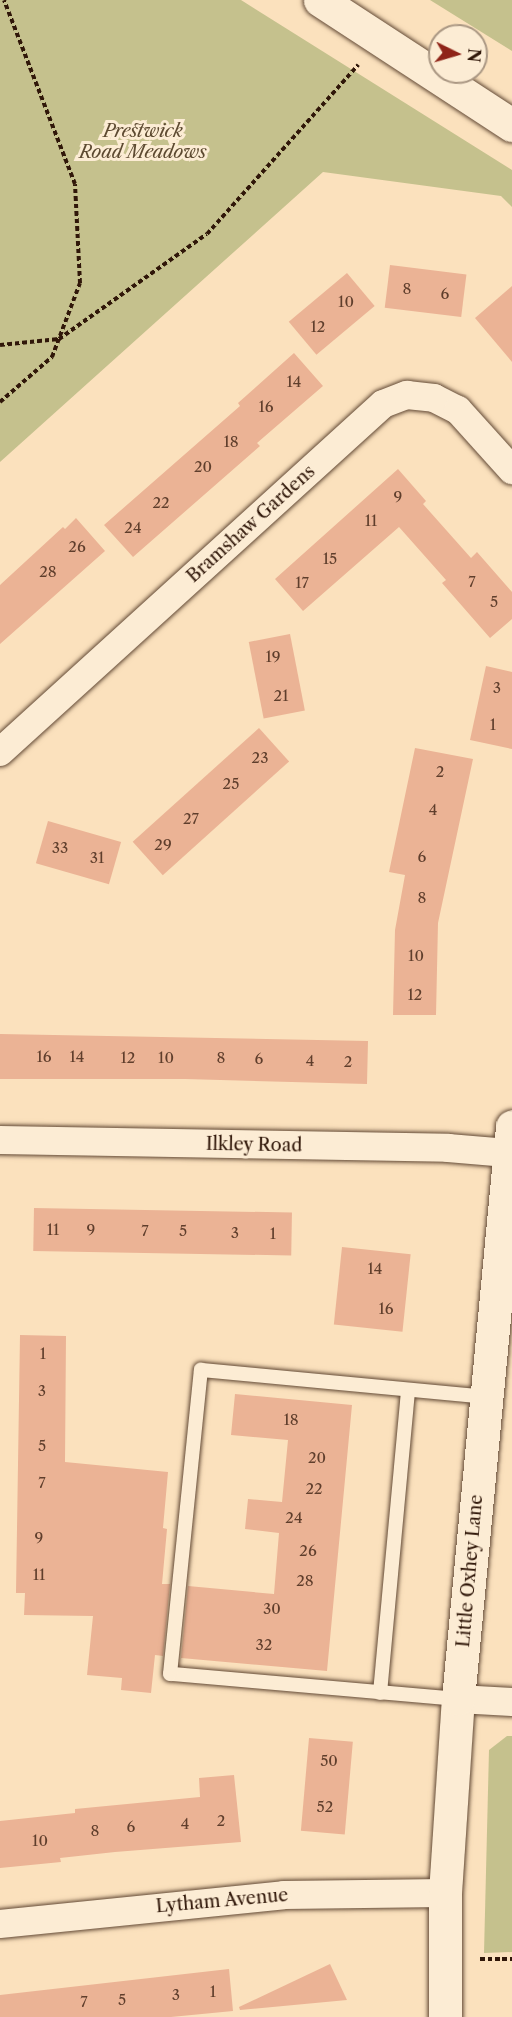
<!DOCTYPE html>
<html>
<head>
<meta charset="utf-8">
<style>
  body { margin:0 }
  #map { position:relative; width:512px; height:2017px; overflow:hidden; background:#fbe1bd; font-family:"Libre Caslon Text",serif }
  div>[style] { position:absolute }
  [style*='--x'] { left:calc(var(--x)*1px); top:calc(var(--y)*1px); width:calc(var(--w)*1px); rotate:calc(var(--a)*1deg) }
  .green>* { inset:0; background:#c5c18d }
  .building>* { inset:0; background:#ebb395; transform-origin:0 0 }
  .path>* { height:4px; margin-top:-2px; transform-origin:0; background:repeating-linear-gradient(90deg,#301709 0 4.5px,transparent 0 7.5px) }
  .roads { filter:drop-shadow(0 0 2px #634a36) drop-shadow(0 0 2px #634a36) }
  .service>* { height:14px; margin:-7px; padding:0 7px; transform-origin:7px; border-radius:7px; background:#fcecd4 }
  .minor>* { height:28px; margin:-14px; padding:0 14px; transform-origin:14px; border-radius:14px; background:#fcecd4 }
  .secondary>* { height:33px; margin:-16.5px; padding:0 16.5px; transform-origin:16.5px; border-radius:16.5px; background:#fcecd4 }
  span { translate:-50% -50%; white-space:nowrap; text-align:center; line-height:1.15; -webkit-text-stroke:6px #fcecd4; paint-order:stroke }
  .number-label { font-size:15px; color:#5f3e2c }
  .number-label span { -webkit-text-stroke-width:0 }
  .park-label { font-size:18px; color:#5d4a31; font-style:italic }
  .street-label { font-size:18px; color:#301709 }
  .north { position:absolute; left:428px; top:24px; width:60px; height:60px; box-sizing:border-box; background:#fcecd4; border:2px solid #aa9783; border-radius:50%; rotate:95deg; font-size:16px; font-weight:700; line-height:24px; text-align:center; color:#301709 }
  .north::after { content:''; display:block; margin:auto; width:21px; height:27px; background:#8f2418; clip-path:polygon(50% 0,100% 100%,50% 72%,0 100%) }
</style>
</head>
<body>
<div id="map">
  <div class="green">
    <div style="clip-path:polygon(0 0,241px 0,512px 170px,512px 207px,501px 196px,323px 172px,0 462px)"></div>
    <div style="clip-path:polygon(430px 0,512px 0,512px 51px)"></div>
    <div style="clip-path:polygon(507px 1736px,512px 1736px,512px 1952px,484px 1953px,489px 1750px)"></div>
  </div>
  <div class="building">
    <div style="left:390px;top:265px;width:77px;height:43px;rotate:7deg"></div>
    <div style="left:347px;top:273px;width:43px;height:76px;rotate:50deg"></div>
    <div style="clip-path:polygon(512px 286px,512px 362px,475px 318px)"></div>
    <div style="clip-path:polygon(294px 353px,323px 386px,257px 443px,260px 446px,133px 557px,104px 525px,240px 406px,238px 403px)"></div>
    <div style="clip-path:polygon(398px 469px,426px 501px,423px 504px,471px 558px,477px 552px,512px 592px,512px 619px,490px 638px,442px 583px,446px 580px,399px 527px,303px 611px,275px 579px)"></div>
    <div style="clip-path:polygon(76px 518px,105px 551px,0 644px,0 585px,63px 527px,65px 529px)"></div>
    <div style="left:290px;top:634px;width:78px;height:42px;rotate:79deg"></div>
    <div style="clip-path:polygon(486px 666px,512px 672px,512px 749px,470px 740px)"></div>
    <div style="left:259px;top:728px;width:45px;height:170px;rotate:48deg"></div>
    <div style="clip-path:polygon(415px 748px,473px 759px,438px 923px,436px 1015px,393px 1015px,395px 930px,405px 875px,389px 872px)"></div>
    <div style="left:48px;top:821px;width:76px;height:44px;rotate:16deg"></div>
    <div style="clip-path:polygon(0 1034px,368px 1041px,367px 1084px,185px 1079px,0 1079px)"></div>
    <div style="left:34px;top:1208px;width:258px;height:43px;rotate:1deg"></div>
    <div style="left:342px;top:1247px;width:69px;height:78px;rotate:6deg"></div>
    <div style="clip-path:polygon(20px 1335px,66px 1336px,65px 1462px,168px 1472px,163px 1528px,167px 1529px,162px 1584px,170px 1584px,163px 1656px,155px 1655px,151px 1693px,121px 1690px,122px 1678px,87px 1675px,93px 1616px,24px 1615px,25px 1593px,16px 1593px)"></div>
    <div style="clip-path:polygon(235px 1394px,352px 1405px,327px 1671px,181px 1658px,188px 1586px,274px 1594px,279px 1533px,245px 1529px,248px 1499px,282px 1502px,288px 1440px,231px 1435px)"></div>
    <div style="left:309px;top:1738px;width:44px;height:93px;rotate:5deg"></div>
    <div style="clip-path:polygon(234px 1775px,241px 1842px,115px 1852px,60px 1858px,61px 1862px,0 1868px,0 1821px,75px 1813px,75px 1809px,200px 1797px,199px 1778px)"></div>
    <div style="clip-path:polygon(330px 1964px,347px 2000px,240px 2010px,239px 2007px)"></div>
    <div style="clip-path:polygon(229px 1969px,233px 2011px,171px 2017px,0 2017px,0 1995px)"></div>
  </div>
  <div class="path">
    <div style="--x:0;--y:345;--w:59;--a:-5.8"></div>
    <div style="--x:59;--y:339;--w:181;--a:-35.4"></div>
    <div style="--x:207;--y:234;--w:227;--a:-48.2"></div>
    <div style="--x:0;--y:402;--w:69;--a:-40.9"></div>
    <div style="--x:52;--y:357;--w:79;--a:-69.3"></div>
    <div style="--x:80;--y:283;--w:99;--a:-92.9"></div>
    <div style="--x:75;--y:184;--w:197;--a:-111.1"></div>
    <div style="--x:480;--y:1959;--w:32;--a:0"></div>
  </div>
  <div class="roads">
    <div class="service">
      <div style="--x:380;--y:1693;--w:303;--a:-84.7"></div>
      <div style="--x:458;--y:1699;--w:289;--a:-175"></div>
      <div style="--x:170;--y:1674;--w:306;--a:-84.2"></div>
      <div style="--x:201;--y:1370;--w:286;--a:5.4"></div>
    </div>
    <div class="minor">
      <div style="--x:0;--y:752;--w:517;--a:-42.26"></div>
      <div style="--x:383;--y:404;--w:26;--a:-21"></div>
      <div style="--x:407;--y:395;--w:27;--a:6"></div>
      <div style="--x:434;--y:398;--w:27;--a:27"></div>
      <div style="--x:458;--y:410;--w:81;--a:48"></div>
      <div style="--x:0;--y:1140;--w:448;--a:1"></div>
      <div style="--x:448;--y:1148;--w:60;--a:4.8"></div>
      <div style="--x:458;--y:1699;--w:54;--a:3.2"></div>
      <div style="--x:0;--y:1924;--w:285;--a:-5.8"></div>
      <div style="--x:284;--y:1895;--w:161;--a:-0.7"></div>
    </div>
    <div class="secondary">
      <div style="--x:320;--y:0;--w:229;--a:33.1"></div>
      <div style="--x:445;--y:2017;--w:124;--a:-90"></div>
      <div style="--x:445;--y:1893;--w:194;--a:-86.2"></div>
      <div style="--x:458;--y:1699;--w:575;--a:-84.61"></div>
    </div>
  </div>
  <div class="number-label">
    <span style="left:407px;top:289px">8</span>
    <span style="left:445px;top:294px">6</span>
    <span style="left:346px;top:302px">10</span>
    <span style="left:318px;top:327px">12</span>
    <span style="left:294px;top:382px">14</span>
    <span style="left:266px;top:407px">16</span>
    <span style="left:231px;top:442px">18</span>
    <span style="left:203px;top:467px">20</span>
    <span style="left:398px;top:497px">9</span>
    <span style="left:161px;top:503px">22</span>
    <span style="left:371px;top:521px">11</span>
    <span style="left:133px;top:528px">24</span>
    <span style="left:77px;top:547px">26</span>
    <span style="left:330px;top:559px">15</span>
    <span style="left:48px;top:572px">28</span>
    <span style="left:472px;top:582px">7</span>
    <span style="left:302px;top:583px">17</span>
    <span style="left:494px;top:602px">5</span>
    <span style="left:273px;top:657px">19</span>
    <span style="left:497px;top:688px">3</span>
    <span style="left:281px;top:696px">21</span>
    <span style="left:493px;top:725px">1</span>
    <span style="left:260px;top:758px">23</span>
    <span style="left:440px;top:772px">2</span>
    <span style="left:231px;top:784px">25</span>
    <span style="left:433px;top:810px">4</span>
    <span style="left:191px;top:819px">27</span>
    <span style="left:163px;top:845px">29</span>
    <span style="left:60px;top:848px">33</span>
    <span style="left:422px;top:857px">6</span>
    <span style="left:97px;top:858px">31</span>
    <span style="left:422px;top:898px">8</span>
    <span style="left:416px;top:956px">10</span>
    <span style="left:415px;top:995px">12</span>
    <span style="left:44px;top:1057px">16</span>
    <span style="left:77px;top:1057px">14</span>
    <span style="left:128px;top:1058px">12</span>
    <span style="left:166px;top:1058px">10</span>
    <span style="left:221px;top:1058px">8</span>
    <span style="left:259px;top:1059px">6</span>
    <span style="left:310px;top:1061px">4</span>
    <span style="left:348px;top:1062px">2</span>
    <span style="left:53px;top:1230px">11</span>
    <span style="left:91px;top:1230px">9</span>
    <span style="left:145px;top:1231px">7</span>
    <span style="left:183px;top:1231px">5</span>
    <span style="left:235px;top:1233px">3</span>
    <span style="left:273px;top:1234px">1</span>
    <span style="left:375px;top:1269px">14</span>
    <span style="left:386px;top:1309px">16</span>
    <span style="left:43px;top:1354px">1</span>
    <span style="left:42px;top:1391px">3</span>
    <span style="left:291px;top:1420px">18</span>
    <span style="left:42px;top:1446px">5</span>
    <span style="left:317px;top:1458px">20</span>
    <span style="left:42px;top:1483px">7</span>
    <span style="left:314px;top:1489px">22</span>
    <span style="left:294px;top:1518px">24</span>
    <span style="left:39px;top:1538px">9</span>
    <span style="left:308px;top:1551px">26</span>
    <span style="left:39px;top:1575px">11</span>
    <span style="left:305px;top:1581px">28</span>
    <span style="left:272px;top:1609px">30</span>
    <span style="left:264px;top:1645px">32</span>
    <span style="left:329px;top:1761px">50</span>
    <span style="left:325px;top:1807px">52</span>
    <span style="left:221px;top:1821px">2</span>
    <span style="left:185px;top:1824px">4</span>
    <span style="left:131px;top:1827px">6</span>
    <span style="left:95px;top:1831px">8</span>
    <span style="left:40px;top:1841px">10</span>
    <span style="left:213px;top:1992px">1</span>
    <span style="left:176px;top:1995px">3</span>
    <span style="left:122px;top:2000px">5</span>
    <span style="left:84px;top:2002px">7</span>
  </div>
  <div class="park-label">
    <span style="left:143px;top:142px">Prestwick<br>Road Meadows</span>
  </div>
  <div class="street-label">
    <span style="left:251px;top:524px;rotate:-42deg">Bramshaw Gardens</span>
    <span style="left:254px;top:1145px;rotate:1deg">Ilkley Road</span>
    <span style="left:470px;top:1571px;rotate:-85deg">Little Oxhey Lane</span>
    <span style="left:222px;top:1901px;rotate:-5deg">Lytham Avenue</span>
  </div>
  <div class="north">N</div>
</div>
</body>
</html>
